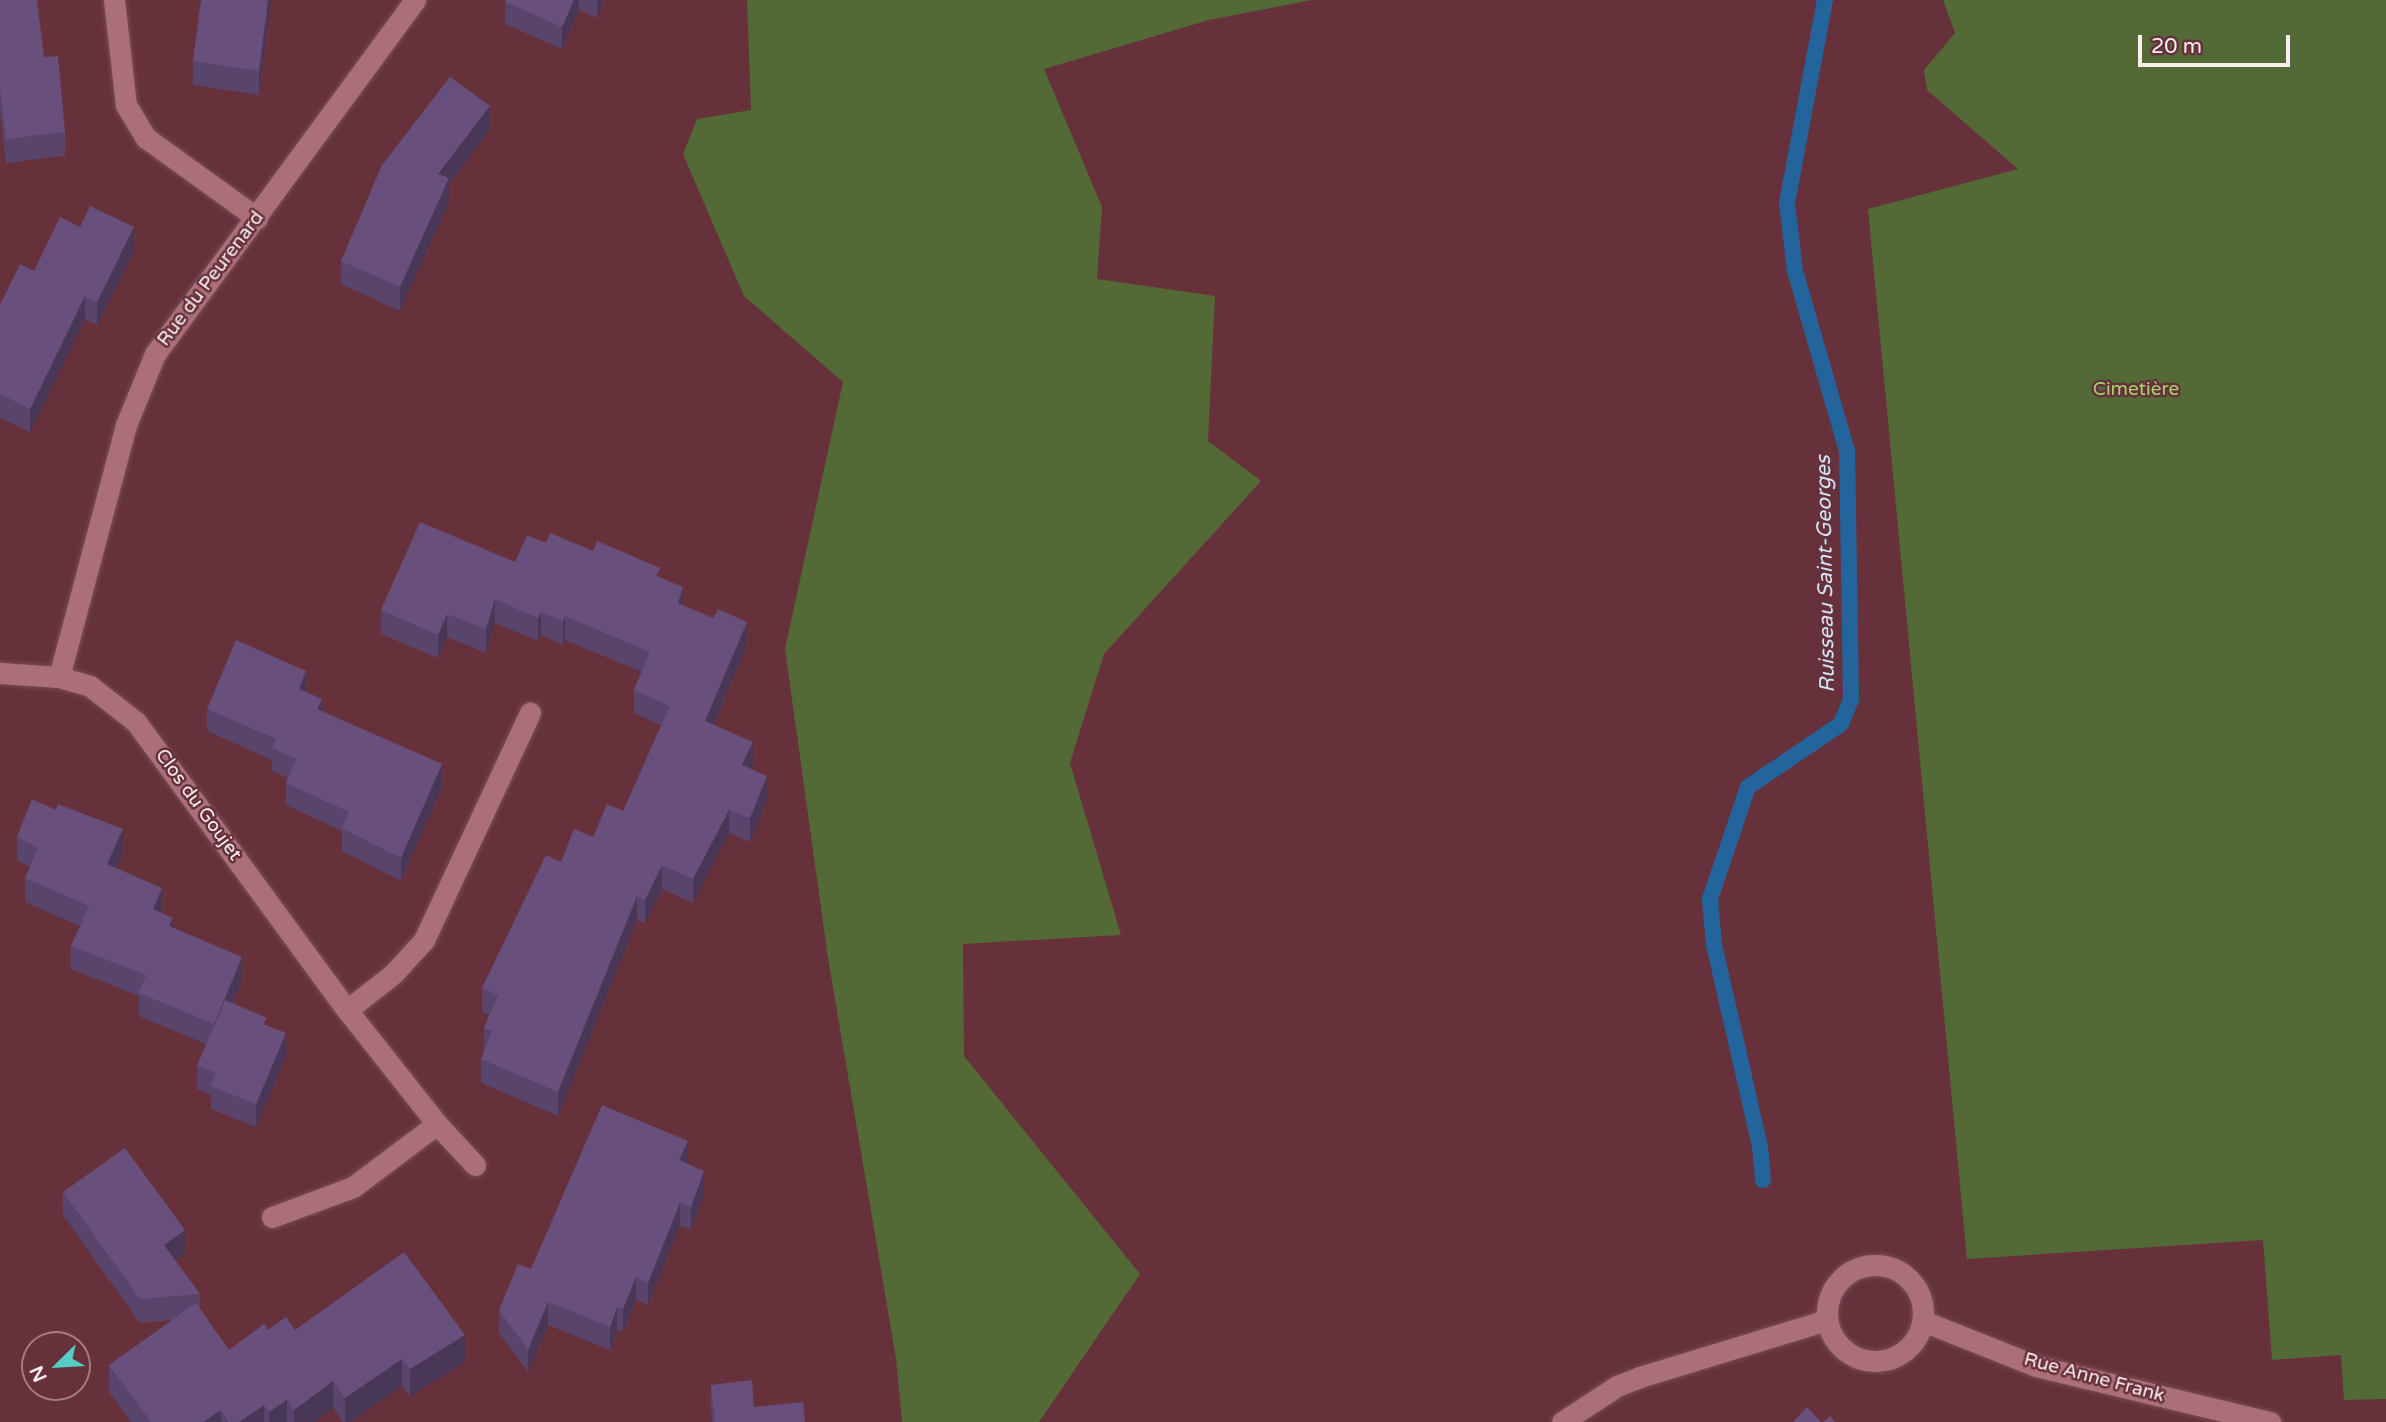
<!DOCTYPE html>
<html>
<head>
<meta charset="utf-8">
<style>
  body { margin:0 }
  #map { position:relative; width:2386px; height:1422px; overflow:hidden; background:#66313b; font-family:"Varela Round",sans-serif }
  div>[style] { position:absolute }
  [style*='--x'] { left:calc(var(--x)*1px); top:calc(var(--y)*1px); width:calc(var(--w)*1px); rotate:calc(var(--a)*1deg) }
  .green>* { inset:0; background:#536a37 }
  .stream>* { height:16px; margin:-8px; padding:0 8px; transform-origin:8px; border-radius:8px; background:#24649c }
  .roads { filter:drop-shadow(0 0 2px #784e58) drop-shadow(0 0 2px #784e58) }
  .street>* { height:21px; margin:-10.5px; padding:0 10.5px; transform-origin:10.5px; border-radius:10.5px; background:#ab6f79 }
  .street>.ring { margin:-10.5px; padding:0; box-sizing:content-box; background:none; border:21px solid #ab6f79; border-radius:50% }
  .wall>* { inset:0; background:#59446b }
  .shaded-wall>* { inset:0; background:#493757 }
  .building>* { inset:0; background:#684f7c }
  span { translate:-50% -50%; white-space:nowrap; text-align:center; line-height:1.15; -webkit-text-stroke:5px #66313b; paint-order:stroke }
  .street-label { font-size:19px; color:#fceef0 }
  .park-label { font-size:19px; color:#a5d26b }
  .water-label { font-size:21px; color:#d3e3f4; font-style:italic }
  .north { position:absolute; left:21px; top:1331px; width:70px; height:70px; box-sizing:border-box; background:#66313b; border:2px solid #a27d83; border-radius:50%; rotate:246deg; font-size:19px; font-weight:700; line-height:28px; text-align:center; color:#fceef0 }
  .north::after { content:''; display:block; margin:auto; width:24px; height:32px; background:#55cec5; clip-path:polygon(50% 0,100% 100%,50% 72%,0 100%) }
  .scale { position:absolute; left:2138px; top:35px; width:152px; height:32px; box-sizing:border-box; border:4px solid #fceef0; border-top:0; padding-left:9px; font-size:21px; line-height:24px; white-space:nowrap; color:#fceef0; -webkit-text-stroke:5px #66313b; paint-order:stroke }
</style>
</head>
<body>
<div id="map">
  <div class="green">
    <div style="clip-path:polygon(747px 0,1312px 0,1209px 20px,1044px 69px,1102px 207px,1097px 279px,1215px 296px,1208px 441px,1261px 481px,1104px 654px,1070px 763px,1121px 935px,963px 944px,964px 1056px,1140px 1274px,1039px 1422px,902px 1422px,896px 1358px,828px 958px,785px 649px,843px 382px,744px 296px,683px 154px,697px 119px,751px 110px)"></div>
    <div style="clip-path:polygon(1943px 0,2386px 0,2386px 1399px,2344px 1400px,2341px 1355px,2272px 1360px,2263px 1240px,1967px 1259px,1868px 209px,2018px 169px,1927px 90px,1924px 70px,1955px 33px)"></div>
  </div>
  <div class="stream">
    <div style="--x:1763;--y:1180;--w:33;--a:-95"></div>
    <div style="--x:1760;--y:1147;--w:208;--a:-102.8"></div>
    <div style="--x:1714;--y:944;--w:45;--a:-95.1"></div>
    <div style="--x:1710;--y:899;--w:118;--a:-71.3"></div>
    <div style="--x:1748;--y:787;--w:112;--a:-34.1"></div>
    <div style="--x:1841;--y:724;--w:27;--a:-68"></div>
    <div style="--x:1851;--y:699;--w:248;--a:-90.9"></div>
    <div style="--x:1847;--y:451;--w:187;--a:-106.1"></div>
    <div style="--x:1795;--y:271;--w:68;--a:-96.7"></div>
    <div style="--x:1787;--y:203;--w:207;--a:-79.4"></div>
  </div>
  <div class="roads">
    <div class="street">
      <div style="--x:114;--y:0;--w:106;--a:83.5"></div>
      <div style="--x:126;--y:105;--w:39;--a:59"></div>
      <div style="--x:146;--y:138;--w:137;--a:35.8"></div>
      <div style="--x:0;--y:673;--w:59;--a:3.9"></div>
      <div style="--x:59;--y:677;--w:32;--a:16"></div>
      <div style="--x:90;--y:686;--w:58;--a:38"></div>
      <div style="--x:136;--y:722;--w:357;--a:53.8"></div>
      <div style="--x:347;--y:1010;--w:145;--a:51.7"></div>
      <div style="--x:437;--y:1124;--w:56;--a:47.2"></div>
      <div style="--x:59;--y:677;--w:261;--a:-75.1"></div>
      <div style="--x:126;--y:425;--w:77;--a:-67.8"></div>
      <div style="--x:155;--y:354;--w:439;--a:-53.7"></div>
      <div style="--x:347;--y:1010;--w:58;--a:-38"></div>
      <div style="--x:393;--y:974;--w:46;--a:-47.6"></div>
      <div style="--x:424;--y:940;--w:251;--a:-65"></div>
      <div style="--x:272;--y:1217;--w:86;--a:-20.3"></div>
      <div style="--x:353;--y:1187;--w:105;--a:-36.9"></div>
      <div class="ring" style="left:1827px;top:1265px;width:75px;height:75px"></div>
      <div style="--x:1923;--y:1321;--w:122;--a:21.7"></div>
      <div style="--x:2036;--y:1366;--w:241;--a:13.5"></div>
      <div style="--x:1562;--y:1422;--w:66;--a:-33.2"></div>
      <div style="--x:1617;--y:1386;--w:25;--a:-21"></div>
      <div style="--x:1640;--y:1377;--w:195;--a:-17"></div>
    </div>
  </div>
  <div class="wall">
    <div style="clip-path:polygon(0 0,44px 57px,65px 132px,65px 156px,6px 163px,0 111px)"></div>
    <div style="clip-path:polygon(271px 0,259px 95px,193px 85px,193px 61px)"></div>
    <div style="clip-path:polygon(506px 0,604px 0,597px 18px,579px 10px,562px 49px,505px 24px,505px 2px)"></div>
    <div style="clip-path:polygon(490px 130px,449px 183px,449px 202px,400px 311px,341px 284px,341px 261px)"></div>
    <div style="clip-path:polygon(134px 251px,97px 325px,85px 319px,30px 432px,0 418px,0 305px,34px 271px)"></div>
    <div style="clip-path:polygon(546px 543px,660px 577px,683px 606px,747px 645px,714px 725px,753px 765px,751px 769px,767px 799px,750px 842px,729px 833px,693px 903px,662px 889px,645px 923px,637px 920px,558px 1116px,481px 1083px,481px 1059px,484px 1051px,484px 1028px,489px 1015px,482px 1012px,482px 988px,561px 862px,593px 837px,623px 811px,661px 725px,634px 713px,634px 690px,642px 672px,565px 640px,563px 645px,541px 635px,538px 641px,495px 623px,486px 653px,447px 637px,438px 658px,381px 634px,381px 610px,515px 562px)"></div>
    <div style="clip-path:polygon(306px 692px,322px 711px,442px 787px,401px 881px,342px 851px,342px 831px,286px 805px,286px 783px,288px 778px,272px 771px,272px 760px,207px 731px,207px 709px)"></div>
    <div style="clip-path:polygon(17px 837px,123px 853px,116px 868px,162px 912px,173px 928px,242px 980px,233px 1003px,267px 1026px,286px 1056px,256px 1127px,211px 1109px,211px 1095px,197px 1089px,197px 1066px,206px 1044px,139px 1016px,139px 996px,71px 969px,71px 946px,80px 926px,25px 902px,25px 878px,30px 867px,17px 861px)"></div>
    <div style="clip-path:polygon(688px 1164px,704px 1194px,691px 1230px,680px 1225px,648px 1305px,636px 1300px,623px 1332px,617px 1329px,610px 1350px,548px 1325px,528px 1372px,499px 1333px,499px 1310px,531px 1269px)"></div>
    <div style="clip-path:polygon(63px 1192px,185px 1254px,175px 1260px,200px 1294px,200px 1309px,229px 1350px,268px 1330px,295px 1330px,465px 1362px,410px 1396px,402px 1386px,350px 1422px,343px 1422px,333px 1408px,314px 1422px,131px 1422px,109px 1392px,109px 1365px,173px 1320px,140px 1323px,63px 1215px)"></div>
    <div style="clip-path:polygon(711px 1385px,754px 1407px,805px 1422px,712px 1422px,711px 1408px)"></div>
  </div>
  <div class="shaded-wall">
    <div style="clip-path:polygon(268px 0,271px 0,259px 95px,259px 71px)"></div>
    <div style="clip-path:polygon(574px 0,579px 0,579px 10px,562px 49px,562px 27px)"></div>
    <div style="clip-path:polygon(597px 0,604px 0,597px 18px)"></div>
    <div style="clip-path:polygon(490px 106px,490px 130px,449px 183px,449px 202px,400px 311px,400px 287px,438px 174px)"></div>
    <div style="clip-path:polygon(134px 227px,134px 251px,97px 325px,97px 302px)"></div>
    <div style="clip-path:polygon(85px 296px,85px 319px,30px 432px,30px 409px)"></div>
    <div style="clip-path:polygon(683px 587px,683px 610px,678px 603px)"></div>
    <div style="clip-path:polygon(495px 599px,495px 623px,486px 653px,486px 629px)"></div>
    <div style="clip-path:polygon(541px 612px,541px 635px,538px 641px,538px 618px)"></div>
    <div style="clip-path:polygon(447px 614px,447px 637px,438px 658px,438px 635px)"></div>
    <div style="clip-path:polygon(565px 616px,565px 640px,563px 645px,563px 621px)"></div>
    <div style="clip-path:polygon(747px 622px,747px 645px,705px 745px,705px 721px)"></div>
    <div style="clip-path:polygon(306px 671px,306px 693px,299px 689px)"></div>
    <div style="clip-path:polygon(322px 699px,322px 721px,317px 709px)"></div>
    <div style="clip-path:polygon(753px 742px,753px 765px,742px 788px,742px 765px)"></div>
    <div style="clip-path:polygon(442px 764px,442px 787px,401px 881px,401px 858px)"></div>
    <div style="clip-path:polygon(767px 776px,767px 799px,750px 842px,750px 818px)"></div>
    <div style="clip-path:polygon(729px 810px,729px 833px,693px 903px,693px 879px)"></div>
    <div style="clip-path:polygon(123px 829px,123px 853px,107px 887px,107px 864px)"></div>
    <div style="clip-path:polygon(662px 865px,662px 889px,645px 923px,645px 900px)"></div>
    <div style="clip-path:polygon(162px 888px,162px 912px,153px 933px,153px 909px)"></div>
    <div style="clip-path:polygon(637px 896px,637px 920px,558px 1116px,558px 1092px)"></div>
    <div style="clip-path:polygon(173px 918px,173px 941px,169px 926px)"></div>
    <div style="clip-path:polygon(242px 957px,242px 980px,214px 1047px,214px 1024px)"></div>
    <div style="clip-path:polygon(286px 1033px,286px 1056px,256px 1127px,256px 1104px)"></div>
    <div style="clip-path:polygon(688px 1141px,688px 1163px,679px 1183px,679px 1160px)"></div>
    <div style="clip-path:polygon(704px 1171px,704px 1194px,691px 1230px,691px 1207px)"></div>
    <div style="clip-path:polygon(680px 1203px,680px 1225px,648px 1305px,648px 1283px)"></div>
    <div style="clip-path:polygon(185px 1230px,185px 1254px,164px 1268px,164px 1245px)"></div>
    <div style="clip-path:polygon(636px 1277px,636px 1300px,623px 1332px,623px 1309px)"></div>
    <div style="clip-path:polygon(548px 1302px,548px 1325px,528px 1372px,528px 1350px)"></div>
    <div style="clip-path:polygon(617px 1307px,617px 1329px,610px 1350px,610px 1327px)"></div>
    <div style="clip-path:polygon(465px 1335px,465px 1362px,410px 1396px,410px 1369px)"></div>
    <div style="clip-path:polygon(402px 1359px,402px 1386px,350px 1422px,345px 1422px,345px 1398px)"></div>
    <div style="clip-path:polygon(333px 1381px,333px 1408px,314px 1422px,294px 1422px,294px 1410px)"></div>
    <div style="clip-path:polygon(287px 1400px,287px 1422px,269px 1422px,269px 1412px)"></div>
    <div style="clip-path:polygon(264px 1405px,264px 1422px,239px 1422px)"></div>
    <div style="clip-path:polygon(221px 1410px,221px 1422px,203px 1422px)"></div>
  </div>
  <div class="building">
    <div style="clip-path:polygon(0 0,37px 0,44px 57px,58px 56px,65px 132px,6px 139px,0 88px)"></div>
    <div style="clip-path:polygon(201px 0,268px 0,259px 71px,193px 61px)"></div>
    <div style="clip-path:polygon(506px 0,574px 0,562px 27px,505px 2px)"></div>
    <div style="clip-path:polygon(450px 77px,490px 106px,438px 174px,449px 178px,400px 287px,341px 261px,382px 165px)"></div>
    <div style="clip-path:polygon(90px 206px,134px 227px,97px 302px,85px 296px,30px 409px,0 394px,0 305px,20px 264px,34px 271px,60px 217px,80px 227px)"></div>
    <div style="clip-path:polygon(420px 522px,515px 562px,527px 535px,546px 543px,550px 533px,593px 551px,597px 541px,660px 568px,656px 576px,683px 587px,678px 603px,713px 618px,718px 609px,747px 622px,705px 721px,753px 742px,742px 765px,767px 776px,750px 818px,729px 810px,693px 879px,662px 865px,645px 900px,637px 896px,558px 1092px,481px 1059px,492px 1031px,484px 1028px,498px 995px,482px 988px,546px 855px,561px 862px,574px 829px,593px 837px,607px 804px,623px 811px,670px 706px,634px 690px,650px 652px,565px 616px,563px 621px,541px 612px,538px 618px,495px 599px,486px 629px,447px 614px,438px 635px,381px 610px)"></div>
    <div style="clip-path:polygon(236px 640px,306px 671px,299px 689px,322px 699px,317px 709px,442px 764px,401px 858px,342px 828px,349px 812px,286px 783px,296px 759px,272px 748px,276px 739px,207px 709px)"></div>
    <div style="clip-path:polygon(32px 799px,56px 810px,58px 804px,123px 829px,107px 864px,162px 888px,153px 909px,173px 918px,169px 926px,242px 957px,214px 1024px,139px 993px,146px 975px,71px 946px,89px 906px,25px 878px,38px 848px,17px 837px)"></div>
    <div style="clip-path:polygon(225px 1000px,267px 1018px,263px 1024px,286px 1033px,256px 1104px,211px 1086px,216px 1073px,197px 1066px)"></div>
    <div style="clip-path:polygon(602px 1105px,688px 1141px,679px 1160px,704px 1171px,691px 1207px,680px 1203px,648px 1283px,636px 1277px,623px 1309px,617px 1307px,610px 1327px,548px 1302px,528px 1350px,499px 1310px,518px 1264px,531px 1269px)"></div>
    <div style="clip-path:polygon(125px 1148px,185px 1230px,164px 1245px,200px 1294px,140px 1299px,63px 1192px)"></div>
    <div style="clip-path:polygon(404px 1252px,465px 1335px,410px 1369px,402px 1359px,345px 1398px,333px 1381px,294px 1410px,287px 1400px,269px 1412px,264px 1405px,239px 1422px,229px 1422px,221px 1410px,203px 1422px,151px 1422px,109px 1365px,196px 1303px,229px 1350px,264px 1324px,268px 1330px,286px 1317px,295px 1330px)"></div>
    <div style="clip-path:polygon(752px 1380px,754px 1407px,803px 1402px,805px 1422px,715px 1422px,711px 1385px)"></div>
    <div style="clip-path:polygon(1807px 1407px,1821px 1422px,1793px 1422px)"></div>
    <div style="clip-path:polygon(1830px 1416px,1835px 1422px,1823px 1422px)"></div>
  </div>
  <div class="street-label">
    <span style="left:211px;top:279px;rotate:-53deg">Rue du Peurenard</span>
    <span style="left:198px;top:805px;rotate:54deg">Clos du Goujet</span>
    <span style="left:2094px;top:1378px;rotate:15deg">Rue Anne Frank</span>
  </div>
  <div class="park-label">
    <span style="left:2136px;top:390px">Cimetière</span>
  </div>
  <div class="water-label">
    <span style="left:1826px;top:574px;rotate:-91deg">Ruisseau Saint-Georges</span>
  </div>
  <div class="north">N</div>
  <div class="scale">20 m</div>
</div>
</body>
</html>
